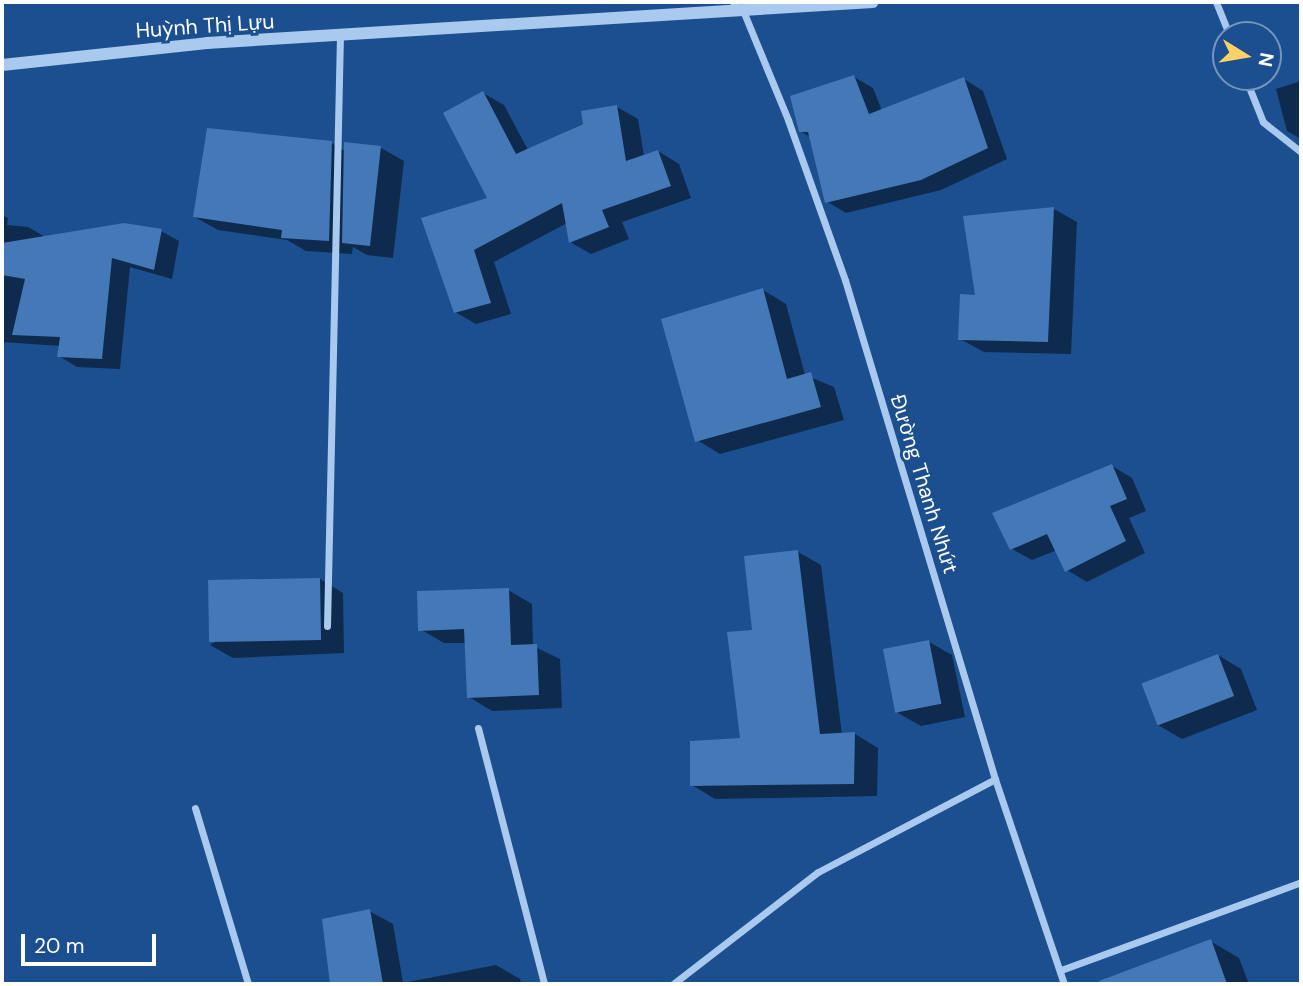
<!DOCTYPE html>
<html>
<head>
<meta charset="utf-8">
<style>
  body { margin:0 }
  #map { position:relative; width:1303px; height:986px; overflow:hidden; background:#1b4f8f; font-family:"DM Sans",sans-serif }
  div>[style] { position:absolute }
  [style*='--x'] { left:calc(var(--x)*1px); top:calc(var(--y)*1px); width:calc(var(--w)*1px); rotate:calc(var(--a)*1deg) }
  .shadow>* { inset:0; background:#0007 }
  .building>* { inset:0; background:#4478b7; transform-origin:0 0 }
  .minor>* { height:7px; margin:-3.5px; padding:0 3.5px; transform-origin:3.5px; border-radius:3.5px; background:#a9c9ee }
  .tertiary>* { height:12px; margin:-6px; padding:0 6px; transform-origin:6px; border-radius:6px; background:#a9c9ee }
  span { translate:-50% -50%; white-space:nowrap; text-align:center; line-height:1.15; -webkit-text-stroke:6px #1b4f8f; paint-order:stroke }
  .street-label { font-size:21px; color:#fff }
  .frame { position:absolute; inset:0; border:4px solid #fff; pointer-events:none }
  .north { position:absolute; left:1212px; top:21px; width:70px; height:70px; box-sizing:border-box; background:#1b4f8f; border:2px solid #7695bc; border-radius:50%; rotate:101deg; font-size:19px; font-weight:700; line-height:28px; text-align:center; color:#fff }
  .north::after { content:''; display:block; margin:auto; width:24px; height:32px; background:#ffd166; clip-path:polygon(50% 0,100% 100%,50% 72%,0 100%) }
  .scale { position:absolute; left:21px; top:934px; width:135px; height:32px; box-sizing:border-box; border:4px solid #fff; border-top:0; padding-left:9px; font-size:21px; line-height:24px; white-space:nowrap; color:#fff; -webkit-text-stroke:5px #1b4f8f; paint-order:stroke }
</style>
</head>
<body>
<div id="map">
  <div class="shadow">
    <div style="clip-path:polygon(854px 77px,873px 88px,882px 111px,964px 79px,983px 91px,1007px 159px,941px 190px,846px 213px,826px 201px,812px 138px,800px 131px)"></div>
    <div style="clip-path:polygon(1301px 81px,1301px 139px,1287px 131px,1276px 89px)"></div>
    <div style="clip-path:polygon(483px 93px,504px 105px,528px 150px,617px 107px,638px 119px,644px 156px,658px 151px,679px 164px,691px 198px,622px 222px,629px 239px,591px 254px,570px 242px,567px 223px,494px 262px,511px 314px,476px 324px,455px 312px,423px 219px,490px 200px)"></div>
    <div style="clip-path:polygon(331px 143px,345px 151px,381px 148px,404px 161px,393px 258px,367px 255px,353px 247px,352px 254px,306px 251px,287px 240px,218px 230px,195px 217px)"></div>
    <div style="clip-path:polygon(1054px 209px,1077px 222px,1071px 354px,984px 352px,960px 339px,977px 296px)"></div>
    <div style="clip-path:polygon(2px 215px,8px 218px,7px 225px,28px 227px,47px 238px,161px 231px,179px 241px,172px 279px,130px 267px,120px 369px,77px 367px,59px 356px,61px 346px,2px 342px)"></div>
    <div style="clip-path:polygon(763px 290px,786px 304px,805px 375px,834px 387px,844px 420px,720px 454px,697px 440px)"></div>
    <div style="clip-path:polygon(1112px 466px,1132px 478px,1146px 511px,1129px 518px,1145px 553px,1087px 582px,1067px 570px,1057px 550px,1032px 560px,1012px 549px)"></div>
    <div style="clip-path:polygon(798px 552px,821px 565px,842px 735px,855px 734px,878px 748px,877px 796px,715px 799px,692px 785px,742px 740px)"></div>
    <div style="clip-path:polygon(320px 579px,343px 593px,344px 653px,233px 658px,210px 645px)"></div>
    <div style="clip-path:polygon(508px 590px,532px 604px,533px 646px,560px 659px,562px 708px,492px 711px,469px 697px,466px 643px,444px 643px,420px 629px)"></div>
    <div style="clip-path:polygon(929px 642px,952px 655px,965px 717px,921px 726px,898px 713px)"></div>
    <div style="clip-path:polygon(1218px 655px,1241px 669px,1257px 710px,1182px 739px,1158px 725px)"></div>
    <div style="clip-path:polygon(369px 911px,393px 924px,403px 983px,496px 965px,520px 979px,521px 984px,334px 984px,324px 921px)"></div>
    <div style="clip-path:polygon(1210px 941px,1239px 958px,1249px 984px,1095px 984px)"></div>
  </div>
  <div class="building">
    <div style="clip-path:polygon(854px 75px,869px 114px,964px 77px,988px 148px,921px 180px,825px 203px,808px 132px,799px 132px,790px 96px)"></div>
    <div style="clip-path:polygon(483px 91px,516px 154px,583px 124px,581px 111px,617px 105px,626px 161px,658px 150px,671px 186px,602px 210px,609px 227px,569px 243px,562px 203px,474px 250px,491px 303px,454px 313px,421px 218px,487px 198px,443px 113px)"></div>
    <div style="clip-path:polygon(207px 128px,332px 141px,329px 241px,281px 238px,282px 230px,193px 217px)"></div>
    <div style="clip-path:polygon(344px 142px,381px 146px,370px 246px,342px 243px)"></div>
    <div style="clip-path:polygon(1054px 207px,1048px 342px,958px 340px,960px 294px,975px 295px,963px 216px)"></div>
    <div style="clip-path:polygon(124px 223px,162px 229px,154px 270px,112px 258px,102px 359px,57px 357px,60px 337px,12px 335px,25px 279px,2px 275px,2px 243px)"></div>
    <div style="clip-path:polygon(763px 288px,787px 379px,811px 372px,821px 407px,695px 442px,661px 319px)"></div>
    <div style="clip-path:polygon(1112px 464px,1127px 499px,1110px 506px,1126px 541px,1065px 572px,1047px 534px,1010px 550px,992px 513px)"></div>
    <div style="clip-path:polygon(798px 550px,820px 734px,855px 732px,854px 784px,690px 786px,690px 741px,740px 738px,727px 632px,752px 630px,744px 556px)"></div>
    <div style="left:320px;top:578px;width:62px;height:112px;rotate:89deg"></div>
    <div style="clip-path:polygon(509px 588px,511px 645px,537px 644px,539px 695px,467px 698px,464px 629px,418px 631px,417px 591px)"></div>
    <div style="left:929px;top:640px;width:65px;height:47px;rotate:79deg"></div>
    <div style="left:1218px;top:654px;width:45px;height:82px;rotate:69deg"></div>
    <div style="clip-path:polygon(370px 909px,383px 984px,330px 984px,322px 919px)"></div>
    <div style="clip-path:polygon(1211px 939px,1227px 984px,1100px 984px,1099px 981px)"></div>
  </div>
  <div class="minor">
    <div style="--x:733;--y:2;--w:16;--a:45"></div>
    <div style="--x:744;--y:13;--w:116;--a:67.6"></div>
    <div style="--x:788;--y:120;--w:170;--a:70.4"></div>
    <div style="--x:845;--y:280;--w:521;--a:73.27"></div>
    <div style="--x:995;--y:779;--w:216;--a:71.4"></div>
    <div style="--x:1216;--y:2;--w:35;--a:68"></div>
    <div style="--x:1245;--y:77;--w:48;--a:68.2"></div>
    <div style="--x:1263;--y:122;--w:48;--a:38.3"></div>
    <div style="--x:327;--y:626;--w:589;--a:-88.74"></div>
    <div style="--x:478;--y:728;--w:264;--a:75.5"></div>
    <div style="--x:195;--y:808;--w:184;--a:73.2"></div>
    <div style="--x:1061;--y:970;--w:256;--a:-20.1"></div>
    <div style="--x:673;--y:984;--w:183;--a:-37.7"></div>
    <div style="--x:818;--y:872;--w:200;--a:-27.7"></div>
  </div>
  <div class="tertiary">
    <div style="--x:2;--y:65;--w:206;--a:-6.1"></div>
    <div style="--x:207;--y:43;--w:667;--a:-3.52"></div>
  </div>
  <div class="street-label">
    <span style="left:205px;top:26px;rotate:-4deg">Huỳnh Thị Lựu</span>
    <span style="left:924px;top:484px;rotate:73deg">Đường Thanh Nhứt</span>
  </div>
  <div class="frame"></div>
  <div class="north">N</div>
  <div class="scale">20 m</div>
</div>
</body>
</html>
